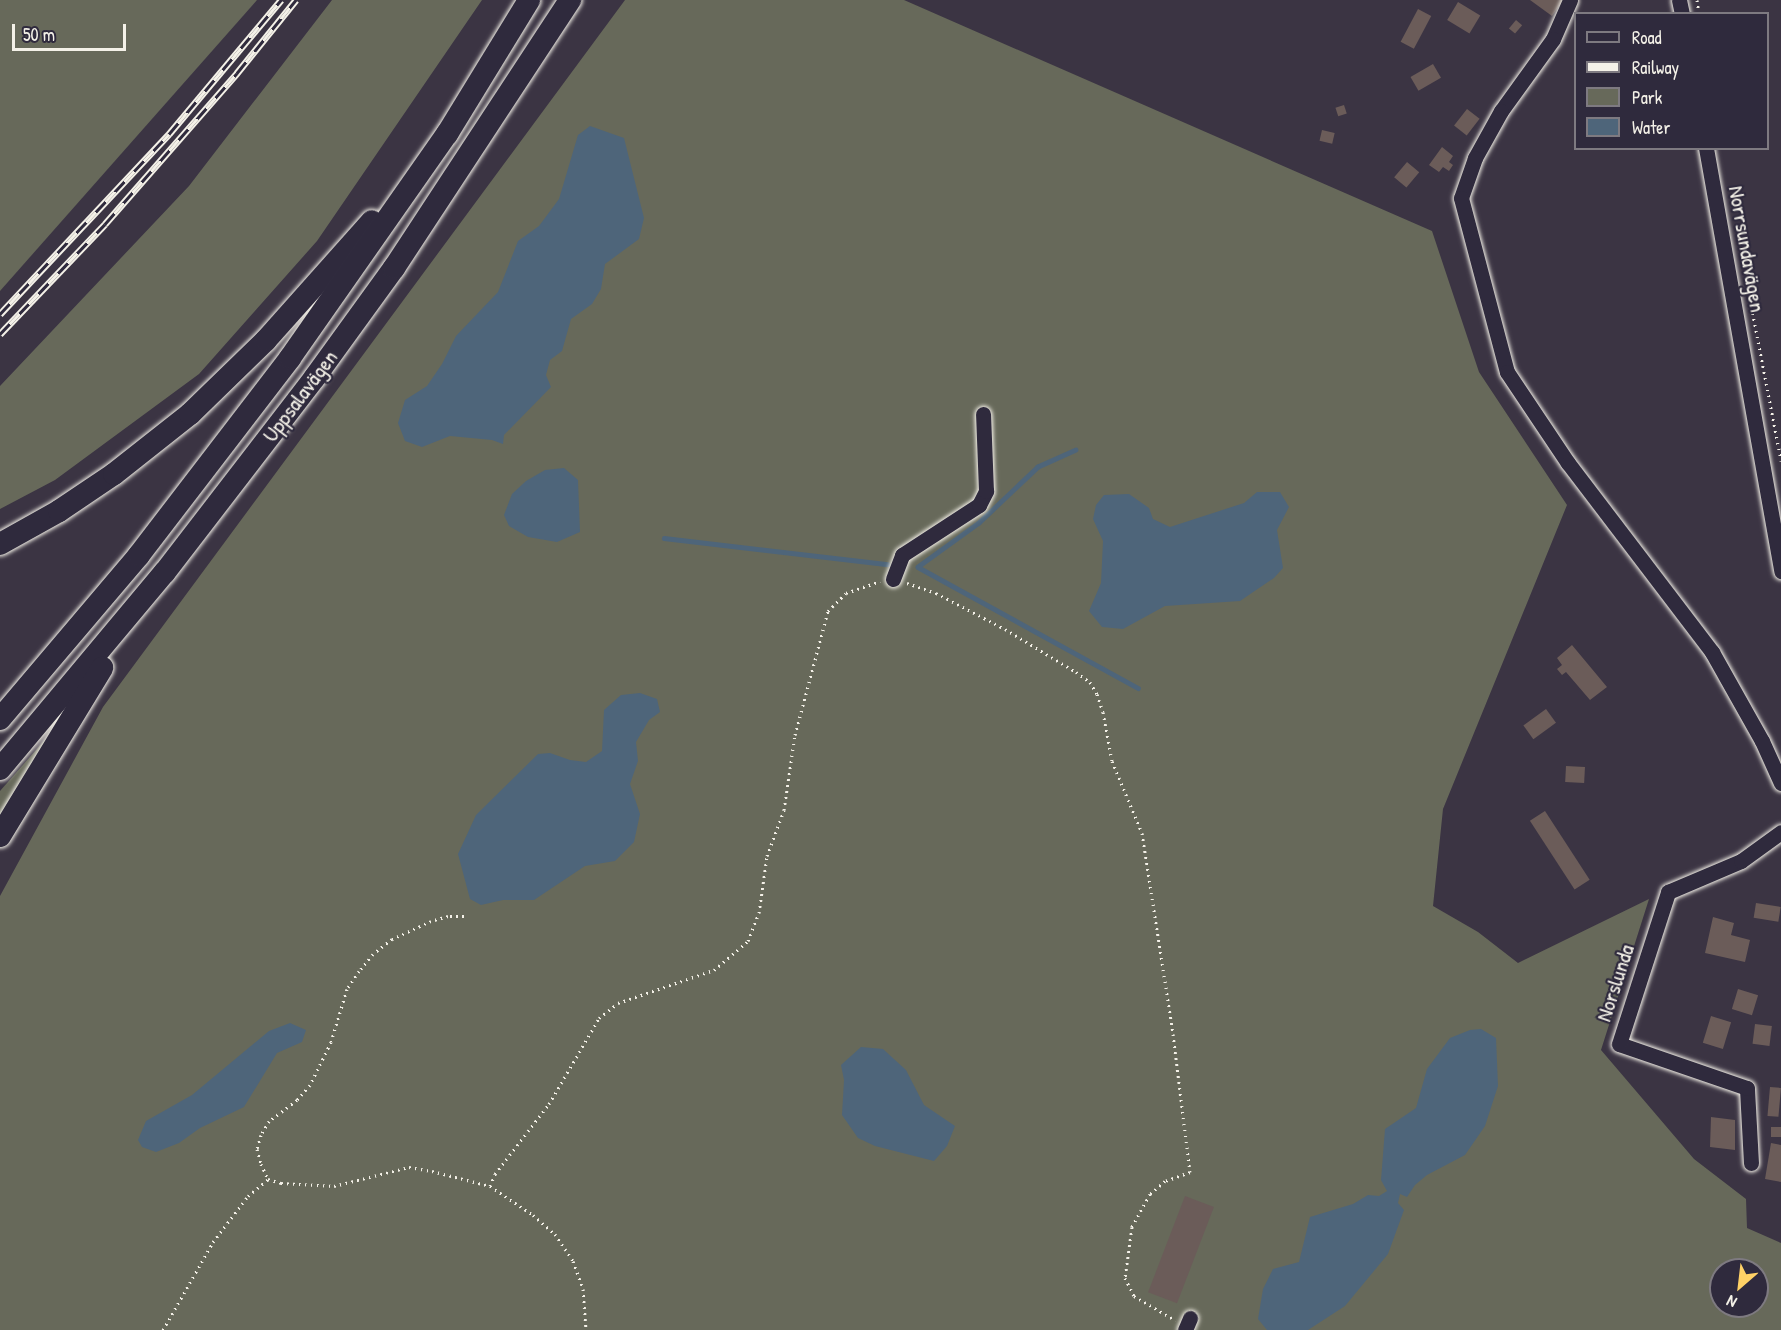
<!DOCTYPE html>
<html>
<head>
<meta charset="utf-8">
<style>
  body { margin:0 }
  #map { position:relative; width:1781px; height:1330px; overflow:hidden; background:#3b3443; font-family:"Patrick Hand",sans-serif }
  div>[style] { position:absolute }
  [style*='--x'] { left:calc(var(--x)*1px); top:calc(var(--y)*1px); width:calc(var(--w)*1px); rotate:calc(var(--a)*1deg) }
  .green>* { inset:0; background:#67695a }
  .water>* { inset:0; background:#4e657a }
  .stream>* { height:4.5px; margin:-2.25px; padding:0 2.25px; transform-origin:2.25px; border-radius:2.25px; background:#4e657a }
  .building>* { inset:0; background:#6b5c59; transform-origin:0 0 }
  .path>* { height:3px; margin-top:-1.5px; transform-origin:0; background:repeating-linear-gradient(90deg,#f4f1e8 0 1.5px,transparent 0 6px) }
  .roads { filter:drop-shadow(0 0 2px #f4f1e8) drop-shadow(0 0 2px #f4f1e8) }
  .minor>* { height:15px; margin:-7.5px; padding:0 7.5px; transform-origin:7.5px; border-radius:7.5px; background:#2f2a3d }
  .highway>* { height:22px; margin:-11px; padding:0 11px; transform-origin:11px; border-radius:11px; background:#2f2a3d }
  .rail>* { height:7px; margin-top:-3.5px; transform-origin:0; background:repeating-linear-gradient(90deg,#2f2a3d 0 14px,#f4f1e8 0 28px); box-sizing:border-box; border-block:2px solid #f4f1e8 }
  span { translate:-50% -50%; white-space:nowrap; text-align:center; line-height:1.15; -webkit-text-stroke:4.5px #2f2a3d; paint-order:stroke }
  .street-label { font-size:22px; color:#f4f1e8 }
  .legend { position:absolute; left:1574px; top:12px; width:195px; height:138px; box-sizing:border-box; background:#2f2a3d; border:2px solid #7e7a81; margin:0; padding:8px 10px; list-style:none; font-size:18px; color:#f4f1e8 }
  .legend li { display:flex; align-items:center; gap:12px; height:30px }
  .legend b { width:30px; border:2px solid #7e7a81 }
  .north { position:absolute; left:1709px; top:1258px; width:60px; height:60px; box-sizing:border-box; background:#2f2a3d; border:2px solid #7e7a81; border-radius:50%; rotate:208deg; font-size:16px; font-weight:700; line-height:24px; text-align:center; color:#f4f1e8 }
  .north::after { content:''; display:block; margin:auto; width:21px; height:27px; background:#ffd166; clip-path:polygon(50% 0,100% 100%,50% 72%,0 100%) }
  .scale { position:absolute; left:12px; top:24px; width:114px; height:27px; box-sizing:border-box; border:3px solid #f4f1e8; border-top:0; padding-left:8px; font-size:18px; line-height:21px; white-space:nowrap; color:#f4f1e8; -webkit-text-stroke:4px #2f2a3d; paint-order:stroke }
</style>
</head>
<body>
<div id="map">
  <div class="green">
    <div style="clip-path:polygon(0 0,257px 0,0 291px)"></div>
    <div style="clip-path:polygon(332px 0,482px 0,317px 241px,199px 374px,55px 480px,0 509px,0 386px,189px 186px)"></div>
    <div style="clip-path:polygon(evenodd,625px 0,904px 0,1432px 231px,1479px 372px,1567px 505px,1443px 809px,1433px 906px,1478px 932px,1518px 963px,1649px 899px,1601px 1050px,1694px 1159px,1746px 1199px,1747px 1228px,1781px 1243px,1781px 1330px,0 1330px,0 896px,103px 707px,625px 0,1721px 1270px,1757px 1270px,1757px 1306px,1721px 1306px,1721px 1270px)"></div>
    <div style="clip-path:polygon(52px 732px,0 817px,0 791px)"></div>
  </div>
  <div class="water">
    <div style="clip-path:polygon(590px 126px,624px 138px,644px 218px,639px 239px,605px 264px,601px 289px,592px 304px,571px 319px,562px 351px,550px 360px,546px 375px,551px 387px,504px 435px,503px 444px,492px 440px,450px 436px,422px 447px,405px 441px,398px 423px,405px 400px,427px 386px,442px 364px,456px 336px,498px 292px,518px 241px,539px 226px,559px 199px,578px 135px)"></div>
    <div style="clip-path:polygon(564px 468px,578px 480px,580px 532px,557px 542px,528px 537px,509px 526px,504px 515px,512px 494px,526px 481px,545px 470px)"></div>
    <div style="clip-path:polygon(1257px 492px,1280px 492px,1289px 507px,1277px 530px,1283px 568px,1274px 578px,1240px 601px,1165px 606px,1123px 629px,1102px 627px,1089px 611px,1101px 583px,1103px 541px,1093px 519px,1096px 505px,1104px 495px,1129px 494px,1149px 508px,1153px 519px,1170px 527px,1244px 503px)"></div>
    <div style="clip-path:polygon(640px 693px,657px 699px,660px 712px,649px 720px,636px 742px,638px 761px,630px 784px,640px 814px,634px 842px,615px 861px,585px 866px,534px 900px,503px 900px,481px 905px,470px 899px,458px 854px,476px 815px,538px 754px,550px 753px,570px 760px,586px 762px,602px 751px,604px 710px,621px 695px)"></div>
    <div style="clip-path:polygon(290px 1023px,306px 1030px,302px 1042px,277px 1053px,244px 1107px,200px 1128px,179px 1143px,156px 1152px,142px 1147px,138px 1140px,146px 1121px,192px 1095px,269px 1031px)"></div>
    <div style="clip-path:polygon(1481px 1029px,1496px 1038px,1498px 1086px,1485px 1126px,1465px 1155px,1427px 1175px,1415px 1185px,1407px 1197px,1400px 1194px,1398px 1203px,1404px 1210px,1388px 1254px,1345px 1306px,1308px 1330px,1267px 1330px,1258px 1319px,1263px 1289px,1273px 1269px,1299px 1262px,1310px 1217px,1353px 1204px,1368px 1195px,1379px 1196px,1387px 1191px,1381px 1180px,1385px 1129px,1416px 1108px,1427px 1069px,1450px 1038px,1470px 1030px)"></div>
    <div style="clip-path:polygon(861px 1047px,883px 1049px,906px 1070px,924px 1105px,955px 1126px,947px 1146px,934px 1161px,875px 1146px,858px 1138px,842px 1115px,844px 1080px,841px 1065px)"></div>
  </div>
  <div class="stream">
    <div style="--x:1076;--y:450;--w:42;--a:155.9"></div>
    <div style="--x:1038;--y:467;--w:81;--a:136.5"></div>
    <div style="--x:979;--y:523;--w:75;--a:144.2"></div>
    <div style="--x:918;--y:567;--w:251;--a:28.8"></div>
    <div style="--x:664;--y:538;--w:225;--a:6.7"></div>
  </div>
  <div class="building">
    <div style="clip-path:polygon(1530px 0,1563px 0,1552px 16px)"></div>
    <div style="left:1458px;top:2px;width:26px;height:21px;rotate:31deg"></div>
    <div style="left:1418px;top:9px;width:15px;height:37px;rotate:28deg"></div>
    <div style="left:1516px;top:20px;width:8px;height:11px;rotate:40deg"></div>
    <div style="left:1433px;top:64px;width:16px;height:26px;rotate:60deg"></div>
    <div style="left:1344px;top:105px;width:9px;height:9px;rotate:72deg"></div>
    <div style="left:1467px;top:109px;width:16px;height:21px;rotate:38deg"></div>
    <div style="left:1322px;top:130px;width:13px;height:11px;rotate:13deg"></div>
    <div style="clip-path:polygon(1442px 147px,1453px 156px,1449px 162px,1453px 165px,1449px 171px,1443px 167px,1439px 172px,1429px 165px)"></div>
    <div style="left:1407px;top:162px;width:16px;height:20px;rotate:40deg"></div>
    <div style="clip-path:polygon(1572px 645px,1607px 687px,1590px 700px,1566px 672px,1562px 675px,1557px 669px,1562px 665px,1557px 658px)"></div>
    <div style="left:1546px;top:709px;width:17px;height:28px;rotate:54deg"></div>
    <div style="left:1566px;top:766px;width:19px;height:16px;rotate:3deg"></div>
    <div style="left:1545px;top:811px;width:82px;height:18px;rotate:57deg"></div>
    <div style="left:1756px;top:903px;width:25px;height:15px;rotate:9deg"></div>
    <div style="clip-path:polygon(1713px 917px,1734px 923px,1731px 935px,1750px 940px,1745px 962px,1705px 953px)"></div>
    <div style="left:1738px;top:989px;width:21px;height:21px;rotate:17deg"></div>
    <div style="left:1711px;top:1016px;width:21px;height:28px;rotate:17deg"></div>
    <div style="left:1755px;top:1024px;width:17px;height:20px;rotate:7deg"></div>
    <div style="left:1770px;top:1087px;width:11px;height:29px;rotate:5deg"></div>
    <div style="clip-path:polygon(1711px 1117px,1735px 1120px,1735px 1150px,1710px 1147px)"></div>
    <div style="left:1781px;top:1127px;width:10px;height:10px;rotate:90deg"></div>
    <div style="clip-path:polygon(1771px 1143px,1781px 1145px,1781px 1182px,1765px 1179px)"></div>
    <div style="left:1185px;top:1196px;width:31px;height:103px;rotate:21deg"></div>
  </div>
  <div class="path">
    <div style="--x:1697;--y:0;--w:14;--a:82"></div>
    <div style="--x:1739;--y:242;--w:223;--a:79.1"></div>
    <div style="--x:907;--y:583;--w:31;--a:19"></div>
    <div style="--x:936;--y:593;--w:78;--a:27.6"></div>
    <div style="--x:1005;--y:629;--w:83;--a:31.2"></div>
    <div style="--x:1076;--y:672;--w:17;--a:36"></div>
    <div style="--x:1090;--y:682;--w:14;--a:60"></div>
    <div style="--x:1097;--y:694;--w:19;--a:72"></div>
    <div style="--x:1103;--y:712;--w:50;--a:79.6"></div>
    <div style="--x:1112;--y:761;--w:78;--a:67.4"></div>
    <div style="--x:1142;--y:833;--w:203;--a:81.2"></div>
    <div style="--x:1173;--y:1034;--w:139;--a:83"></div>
    <div style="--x:1190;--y:1172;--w:27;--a:160"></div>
    <div style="--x:1165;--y:1181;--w:20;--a:139"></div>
    <div style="--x:1150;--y:1194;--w:38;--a:119"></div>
    <div style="--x:1132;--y:1227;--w:51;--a:97.8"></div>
    <div style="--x:1125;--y:1278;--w:20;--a:63"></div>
    <div style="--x:1134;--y:1296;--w:48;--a:30.3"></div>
    <div style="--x:464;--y:916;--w:16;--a:180"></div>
    <div style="--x:448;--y:916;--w:18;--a:164"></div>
    <div style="--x:431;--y:921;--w:43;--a:155.2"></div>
    <div style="--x:392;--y:939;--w:24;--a:142"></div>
    <div style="--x:373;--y:954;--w:22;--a:129"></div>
    <div style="--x:359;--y:971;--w:22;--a:124"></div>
    <div style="--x:347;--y:989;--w:55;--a:106.8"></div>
    <div style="--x:331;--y:1042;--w:48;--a:116"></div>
    <div style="--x:310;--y:1085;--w:20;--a:131"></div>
    <div style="--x:297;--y:1100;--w:35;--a:143"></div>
    <div style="--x:269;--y:1121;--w:16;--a:120"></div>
    <div style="--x:261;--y:1135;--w:15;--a:106"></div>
    <div style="--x:257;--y:1149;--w:16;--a:75"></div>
    <div style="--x:261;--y:1164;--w:17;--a:65"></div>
    <div style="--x:268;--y:1179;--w:14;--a:17"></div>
    <div style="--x:281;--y:1183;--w:53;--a:3.2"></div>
    <div style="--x:334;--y:1186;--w:77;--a:-14.2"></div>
    <div style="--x:409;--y:1167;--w:23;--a:10"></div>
    <div style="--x:432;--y:1171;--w:60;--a:14.5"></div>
    <div style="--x:490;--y:1186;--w:52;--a:34"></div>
    <div style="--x:533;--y:1215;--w:29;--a:41"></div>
    <div style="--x:555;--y:1234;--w:32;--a:56"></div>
    <div style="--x:573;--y:1261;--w:30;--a:70"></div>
    <div style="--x:583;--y:1289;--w:41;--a:85.8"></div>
    <div style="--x:490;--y:1186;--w:13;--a:-67"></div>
    <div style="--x:495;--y:1174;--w:88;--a:-52.4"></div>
    <div style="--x:549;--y:1104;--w:99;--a:-59.8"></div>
    <div style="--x:599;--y:1018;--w:24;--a:-38"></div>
    <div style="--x:618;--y:1003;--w:102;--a:-19"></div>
    <div style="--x:714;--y:970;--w:45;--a:-40.5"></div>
    <div style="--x:748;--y:941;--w:30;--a:-69"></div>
    <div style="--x:759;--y:913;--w:58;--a:-82"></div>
    <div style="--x:767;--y:856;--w:49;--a:-69.7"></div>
    <div style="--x:784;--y:810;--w:76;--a:-81.7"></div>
    <div style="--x:795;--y:735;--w:128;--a:-75.1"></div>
    <div style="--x:828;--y:611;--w:25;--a:-45"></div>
    <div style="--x:846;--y:593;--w:36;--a:-19"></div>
    <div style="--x:163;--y:1330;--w:101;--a:-60.4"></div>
    <div style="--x:213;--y:1242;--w:58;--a:-52.7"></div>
    <div style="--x:248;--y:1196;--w:26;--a:-40"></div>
  </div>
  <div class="roads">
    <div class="minor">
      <div style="--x:1570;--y:0;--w:43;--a:113.6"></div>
      <div style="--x:1553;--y:39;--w:89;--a:125.8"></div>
      <div style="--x:1501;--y:111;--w:54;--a:119"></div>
      <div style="--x:1475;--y:158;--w:42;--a:109.3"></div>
      <div style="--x:1461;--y:198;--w:180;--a:75.2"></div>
      <div style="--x:1507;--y:372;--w:110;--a:56.2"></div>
      <div style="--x:1568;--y:463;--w:238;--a:52.7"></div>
      <div style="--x:1712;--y:652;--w:102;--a:60.7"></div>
      <div style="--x:1762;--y:741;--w:46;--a:65.7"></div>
      <div style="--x:1679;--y:0;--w:14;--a:78"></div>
      <div style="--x:1706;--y:148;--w:430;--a:79.9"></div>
      <div style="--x:893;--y:579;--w:26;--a:-69"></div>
      <div style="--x:902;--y:555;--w:92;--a:-33"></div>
      <div style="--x:979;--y:505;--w:16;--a:-63"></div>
      <div style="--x:986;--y:491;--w:77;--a:-92.2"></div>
      <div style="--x:1751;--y:1163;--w:75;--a:-93.1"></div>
      <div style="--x:1747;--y:1088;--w:135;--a:-161"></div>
      <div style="--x:1619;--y:1044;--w:160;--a:-72.1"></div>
      <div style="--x:1668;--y:892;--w:79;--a:-23"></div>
      <div style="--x:1741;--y:861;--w:49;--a:-35.9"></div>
      <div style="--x:1185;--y:1330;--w:13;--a:-67"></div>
    </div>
    <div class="highway">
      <div style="--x:0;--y:544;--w:68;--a:-29.2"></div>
      <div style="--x:59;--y:511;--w:66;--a:-33.9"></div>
      <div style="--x:114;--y:474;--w:97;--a:-38.3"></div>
      <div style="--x:190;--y:414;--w:106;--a:-44.2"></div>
      <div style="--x:266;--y:340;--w:159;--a:-48.3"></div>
      <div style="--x:0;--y:719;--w:215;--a:-49.7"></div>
      <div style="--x:139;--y:555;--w:248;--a:-52.5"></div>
      <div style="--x:290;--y:358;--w:274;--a:-55"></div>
      <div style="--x:447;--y:134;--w:157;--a:-58.5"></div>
      <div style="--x:0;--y:769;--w:257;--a:-50.1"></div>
      <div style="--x:165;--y:572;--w:246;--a:-52.4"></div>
      <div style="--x:315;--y:377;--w:135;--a:-54.1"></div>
      <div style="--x:394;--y:268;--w:321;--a:-56.7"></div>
      <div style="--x:0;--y:836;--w:197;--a:-58.7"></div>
    </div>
  </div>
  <div class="rail">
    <div style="--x:0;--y:314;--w:247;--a:-46.8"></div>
    <div style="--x:169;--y:134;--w:175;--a:-50.1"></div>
    <div style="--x:0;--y:334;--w:152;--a:-46.3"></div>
    <div style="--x:105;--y:224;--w:201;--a:-48.8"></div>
    <div style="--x:237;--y:73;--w:94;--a:-51.1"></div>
  </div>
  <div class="street-label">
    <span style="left:1747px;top:249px;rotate:80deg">Norrsundavägen</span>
    <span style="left:300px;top:396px;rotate:-53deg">Uppsalavägen</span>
    <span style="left:1615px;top:983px;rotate:-72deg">Norslunda</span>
  </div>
  <ul class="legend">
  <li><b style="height:8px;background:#2f2a3d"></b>Road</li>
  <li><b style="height:8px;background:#f4f1e8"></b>Railway</li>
  <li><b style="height:16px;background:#67695a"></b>Park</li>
  <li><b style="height:16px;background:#4e657a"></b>Water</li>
  </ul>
  <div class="north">N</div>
  <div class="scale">50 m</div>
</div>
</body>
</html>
